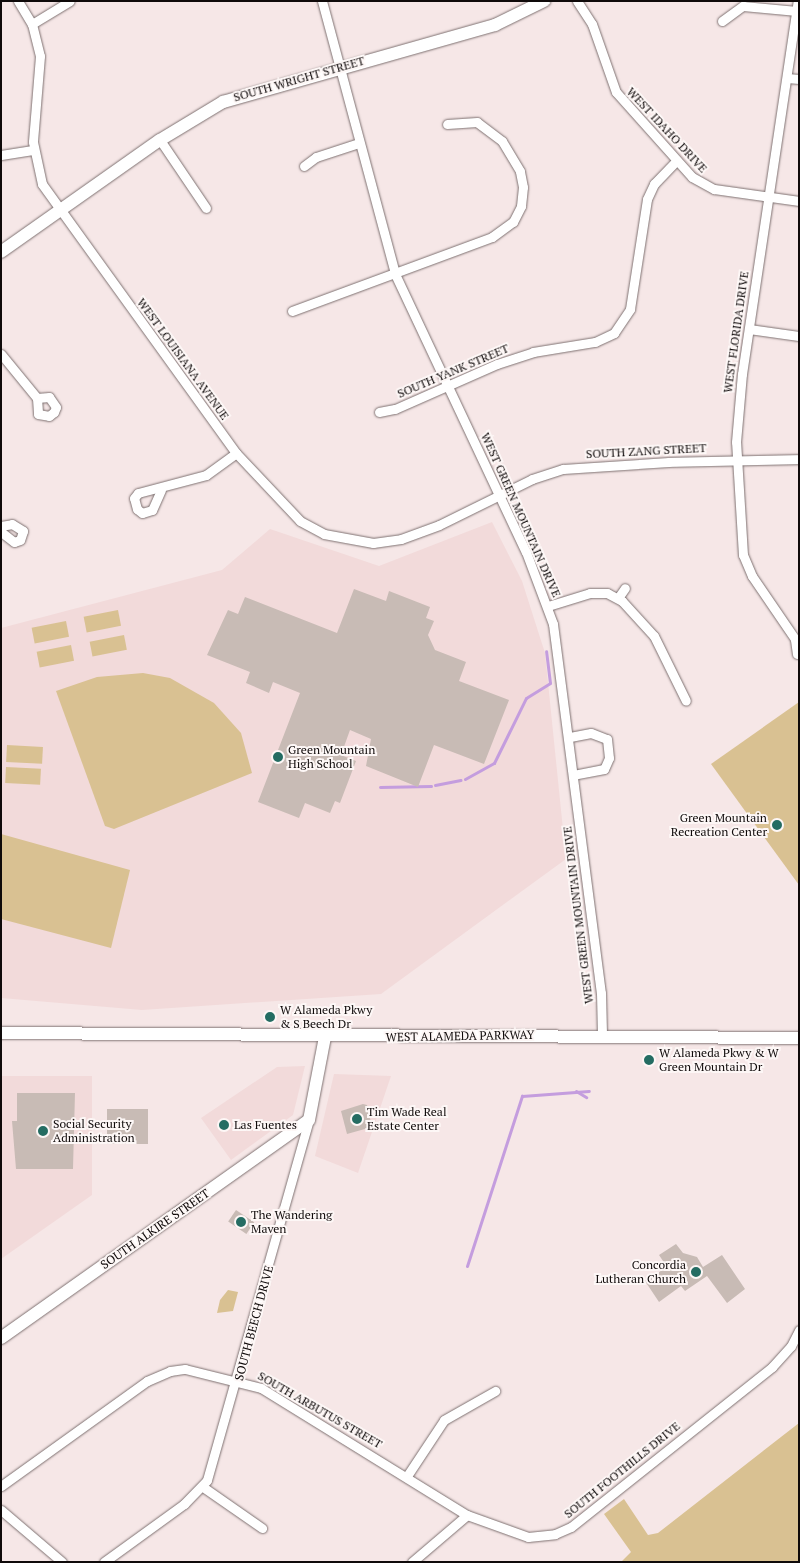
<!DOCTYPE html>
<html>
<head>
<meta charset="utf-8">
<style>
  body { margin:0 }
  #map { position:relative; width:800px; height:1563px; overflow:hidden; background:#f6e7e7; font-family:"PT Serif",serif }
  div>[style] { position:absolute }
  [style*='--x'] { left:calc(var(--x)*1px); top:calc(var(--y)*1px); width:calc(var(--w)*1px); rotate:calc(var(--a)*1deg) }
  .built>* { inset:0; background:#f2dada }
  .green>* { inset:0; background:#d9c192; transform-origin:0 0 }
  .stream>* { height:3px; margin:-1.5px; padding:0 1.5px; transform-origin:1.5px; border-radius:1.5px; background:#c49dde }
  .building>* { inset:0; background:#c8bbb5; transform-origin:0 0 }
  .roads { filter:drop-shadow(0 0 1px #7e7171) drop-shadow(0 0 1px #7e7171) }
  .street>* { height:9px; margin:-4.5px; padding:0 4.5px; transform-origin:4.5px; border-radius:4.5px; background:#fff }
  .secondary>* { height:12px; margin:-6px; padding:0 6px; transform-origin:6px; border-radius:6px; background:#fff }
  .dots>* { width:14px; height:14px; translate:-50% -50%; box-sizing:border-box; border:2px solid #fdf7f6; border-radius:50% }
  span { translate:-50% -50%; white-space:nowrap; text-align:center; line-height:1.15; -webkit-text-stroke:4px #fdf7f6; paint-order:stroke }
  .street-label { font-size:12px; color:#0f0a0a }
  .poi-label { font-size:12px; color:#0f0a0a }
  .left { translate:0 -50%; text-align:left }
  .right { translate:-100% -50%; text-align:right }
  .frame { position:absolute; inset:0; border:2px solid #0f0a0a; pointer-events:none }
</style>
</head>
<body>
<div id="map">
  <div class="built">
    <div style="clip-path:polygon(492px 522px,522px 581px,545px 653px,566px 859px,381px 994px,142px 1010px,1px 998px,1px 628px,222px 570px,270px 529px,379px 566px)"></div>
    <div style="clip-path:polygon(305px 1066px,293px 1115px,231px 1160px,201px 1118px,277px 1067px)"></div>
    <div style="clip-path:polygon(334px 1074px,391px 1076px,358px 1173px,315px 1156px)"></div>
    <div style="clip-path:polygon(1px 1076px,92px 1076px,92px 1195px,1px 1259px)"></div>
  </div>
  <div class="green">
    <div style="left:118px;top:610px;width:16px;height:35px;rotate:79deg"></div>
    <div style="left:66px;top:621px;width:16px;height:35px;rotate:79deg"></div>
    <div style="left:124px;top:635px;width:15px;height:35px;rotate:79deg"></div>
    <div style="left:71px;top:645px;width:16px;height:35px;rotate:79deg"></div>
    <div style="clip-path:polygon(143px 673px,170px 678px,214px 703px,241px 733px,252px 773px,114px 829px,105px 826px,56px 691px,97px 677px)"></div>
    <div style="clip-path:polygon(799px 702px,799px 885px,711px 764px)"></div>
    <div style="left:7px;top:745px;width:36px;height:17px;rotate:3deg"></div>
    <div style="left:6px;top:767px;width:35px;height:16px;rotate:3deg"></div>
    <div style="clip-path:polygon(1px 834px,130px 870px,111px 948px,1px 919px)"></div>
    <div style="clip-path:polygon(228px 1290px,238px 1292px,233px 1311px,217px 1313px,220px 1300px)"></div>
    <div style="clip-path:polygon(799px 1423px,799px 1562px,621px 1562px,631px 1552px,604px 1514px,624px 1499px,648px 1535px,658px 1533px)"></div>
  </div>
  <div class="stream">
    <div style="--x:465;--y:779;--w:33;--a:-29"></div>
    <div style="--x:494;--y:763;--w:72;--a:-63.8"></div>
    <div style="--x:526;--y:698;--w:28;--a:-32"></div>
    <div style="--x:550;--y:683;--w:32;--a:-97"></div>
    <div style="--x:435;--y:785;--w:26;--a:-11"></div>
    <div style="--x:380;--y:787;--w:51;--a:-1.1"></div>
    <div style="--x:576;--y:1091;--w:12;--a:31"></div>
    <div style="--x:467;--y:1266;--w:179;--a:-72.1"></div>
    <div style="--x:522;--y:1096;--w:67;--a:-4.3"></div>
  </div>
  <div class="building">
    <div style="clip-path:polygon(354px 589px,386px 601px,389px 591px,430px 607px,426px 618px,434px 621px,428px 635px,435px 650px,466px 662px,459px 681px,509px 700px,484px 764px,434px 745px,418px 787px,366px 766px,371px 739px,350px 730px,341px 755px,356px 761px,340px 803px,335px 801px,330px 813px,305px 803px,299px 818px,258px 802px,300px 693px,273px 682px,269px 693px,246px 683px,250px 672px,207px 655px,228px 610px,238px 614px,245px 597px,337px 633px)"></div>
    <div style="clip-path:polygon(17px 1093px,75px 1093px,73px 1169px,16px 1169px,12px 1121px,17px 1121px)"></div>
    <div style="clip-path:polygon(363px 1104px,367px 1105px,372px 1127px,347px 1134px,341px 1111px)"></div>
    <div style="left:107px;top:1109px;width:41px;height:35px"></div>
    <div style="left:236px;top:1210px;width:22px;height:14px;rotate:34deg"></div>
    <div style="clip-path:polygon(676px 1244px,683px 1253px,697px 1257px,703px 1267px,722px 1255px,745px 1289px,727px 1303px,707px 1276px,685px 1291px,681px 1286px,659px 1302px,645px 1281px,667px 1267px,659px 1255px)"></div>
  </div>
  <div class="roads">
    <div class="street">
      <div style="--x:18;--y:1;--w:27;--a:59"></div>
      <div style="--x:32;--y:24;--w:33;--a:76"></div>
      <div style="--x:40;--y:56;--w:86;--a:94.7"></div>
      <div style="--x:33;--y:142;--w:43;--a:77.9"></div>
      <div style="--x:42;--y:184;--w:332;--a:54.2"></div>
      <div style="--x:236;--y:453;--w:93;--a:46.7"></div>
      <div style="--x:300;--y:521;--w:27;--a:28"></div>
      <div style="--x:324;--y:534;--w:50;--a:10.4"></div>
      <div style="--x:373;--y:543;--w:28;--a:-8"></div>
      <div style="--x:401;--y:539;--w:40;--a:-20.2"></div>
      <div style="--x:439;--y:525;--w:104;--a:-26.3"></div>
      <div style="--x:532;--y:479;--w:33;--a:-18"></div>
      <div style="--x:563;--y:469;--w:106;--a:-3.8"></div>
      <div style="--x:669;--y:462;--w:130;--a:-1.3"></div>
      <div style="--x:322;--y:1;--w:283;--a:75"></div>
      <div style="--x:395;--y:274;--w:307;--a:64.8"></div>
      <div style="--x:526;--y:552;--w:77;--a:69.4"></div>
      <div style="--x:553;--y:624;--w:372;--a:82.6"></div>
      <div style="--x:601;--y:993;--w:42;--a:88.6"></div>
      <div style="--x:577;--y:1;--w:27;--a:57"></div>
      <div style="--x:592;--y:24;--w:72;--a:70.6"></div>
      <div style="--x:616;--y:92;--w:114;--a:48.2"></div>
      <div style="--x:692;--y:177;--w:25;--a:29"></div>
      <div style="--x:714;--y:189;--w:86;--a:8"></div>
      <div style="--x:722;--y:21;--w:26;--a:-36"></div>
      <div style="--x:743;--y:6;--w:54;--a:5.3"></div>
      <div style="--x:32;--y:24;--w:44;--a:-31.2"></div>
      <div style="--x:787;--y:78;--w:12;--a:5"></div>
      <div style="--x:160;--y:140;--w:82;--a:55.9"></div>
      <div style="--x:1;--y:155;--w:32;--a:-9"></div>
      <div style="--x:304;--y:166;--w:15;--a:-37"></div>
      <div style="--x:316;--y:157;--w:45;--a:-18"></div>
      <div style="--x:292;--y:311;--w:213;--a:-20.3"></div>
      <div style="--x:492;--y:237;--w:26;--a:-36"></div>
      <div style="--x:513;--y:222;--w:18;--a:-63"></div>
      <div style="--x:521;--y:206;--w:19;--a:-84"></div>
      <div style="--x:523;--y:187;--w:16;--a:-101"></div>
      <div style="--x:520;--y:171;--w:35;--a:-121"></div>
      <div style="--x:502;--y:141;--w:31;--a:-143"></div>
      <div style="--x:477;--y:122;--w:30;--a:176"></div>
      <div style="--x:749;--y:329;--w:50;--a:8"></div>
      <div style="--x:1;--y:354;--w:57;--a:50.7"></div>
      <div style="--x:37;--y:398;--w:16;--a:86"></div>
      <div style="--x:38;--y:414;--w:11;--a:10"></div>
      <div style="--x:49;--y:416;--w:6;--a:-39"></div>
      <div style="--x:54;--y:412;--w:5;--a:-68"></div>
      <div style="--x:56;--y:407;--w:12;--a:-125"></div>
      <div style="--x:49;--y:397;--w:12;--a:175"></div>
      <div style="--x:379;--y:412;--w:16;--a:-11"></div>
      <div style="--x:395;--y:409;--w:111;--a:-23.8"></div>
      <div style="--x:497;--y:364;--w:38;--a:-18"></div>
      <div style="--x:533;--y:352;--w:63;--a:-9.2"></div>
      <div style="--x:595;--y:342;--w:21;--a:-25"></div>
      <div style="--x:614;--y:333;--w:29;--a:-56"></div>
      <div style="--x:630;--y:309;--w:111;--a:-81.2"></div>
      <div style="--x:647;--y:199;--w:17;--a:-65"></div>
      <div style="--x:654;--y:184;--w:32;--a:-46"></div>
      <div style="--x:161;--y:490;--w:22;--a:114"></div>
      <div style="--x:152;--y:510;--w:10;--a:163"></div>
      <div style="--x:142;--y:513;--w:6;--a:-141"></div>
      <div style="--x:137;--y:509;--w:11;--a:-105"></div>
      <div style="--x:134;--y:498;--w:6;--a:-51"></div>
      <div style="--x:138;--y:493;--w:70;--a:-14.8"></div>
      <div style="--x:206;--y:475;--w:37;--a:-36"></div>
      <div style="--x:1;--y:526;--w:11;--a:-10"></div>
      <div style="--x:12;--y:524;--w:13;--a:32"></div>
      <div style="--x:23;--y:531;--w:9;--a:108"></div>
      <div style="--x:20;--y:540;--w:6;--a:162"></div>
      <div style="--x:14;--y:542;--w:16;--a:-142"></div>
      <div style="--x:618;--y:598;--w:12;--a:-55"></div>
      <div style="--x:548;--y:606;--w:44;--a:-17.2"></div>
      <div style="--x:590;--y:593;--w:17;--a:0"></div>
      <div style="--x:607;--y:593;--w:17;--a:28"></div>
      <div style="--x:622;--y:601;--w:47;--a:47.6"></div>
      <div style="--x:654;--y:636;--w:72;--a:63.8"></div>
      <div style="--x:797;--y:654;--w:15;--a:-98"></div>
      <div style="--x:795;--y:639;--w:76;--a:-124.3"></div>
      <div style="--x:752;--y:576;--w:23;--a:-113"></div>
      <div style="--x:743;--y:555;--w:113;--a:-93.5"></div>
      <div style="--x:736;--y:442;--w:68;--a:-85"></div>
      <div style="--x:742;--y:374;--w:377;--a:-81.5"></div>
      <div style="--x:570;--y:737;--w:21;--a:-11"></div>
      <div style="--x:591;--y:733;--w:17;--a:21"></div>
      <div style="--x:607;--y:739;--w:19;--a:84"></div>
      <div style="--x:609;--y:758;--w:12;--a:114"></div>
      <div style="--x:604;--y:769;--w:31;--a:169"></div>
      <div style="--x:407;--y:1476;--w:67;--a:-56.5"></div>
      <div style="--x:444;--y:1420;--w:59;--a:-29.6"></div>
      <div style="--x:1;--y:1486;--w:180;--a:-35.7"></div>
      <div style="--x:147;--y:1381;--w:25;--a:-23"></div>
      <div style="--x:170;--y:1371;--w:15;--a:-8"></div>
      <div style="--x:185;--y:1369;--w:78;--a:14"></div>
      <div style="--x:261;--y:1388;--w:242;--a:31.7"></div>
      <div style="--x:203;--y:1487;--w:72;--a:34.8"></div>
      <div style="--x:1;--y:1510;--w:80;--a:40.4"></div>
      <div style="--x:104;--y:1562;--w:99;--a:-35.9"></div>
      <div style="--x:184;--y:1504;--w:33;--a:-46"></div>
      <div style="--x:207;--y:1480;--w:374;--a:-74.2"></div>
      <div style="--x:412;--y:1562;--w:72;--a:-40.5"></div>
      <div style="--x:467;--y:1515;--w:65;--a:19.8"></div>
      <div style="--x:528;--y:1537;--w:27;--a:-6"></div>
      <div style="--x:555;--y:1534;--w:17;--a:-24"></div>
      <div style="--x:571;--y:1527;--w:257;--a:-38.5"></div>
      <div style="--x:772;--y:1367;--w:28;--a:-48"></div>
      <div style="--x:791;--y:1346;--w:18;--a:-63"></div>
    </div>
    <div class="secondary">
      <div style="--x:1;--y:252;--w:194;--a:-35.2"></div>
      <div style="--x:160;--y:140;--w:74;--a:-31.1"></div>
      <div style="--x:223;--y:102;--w:283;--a:-15.8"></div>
      <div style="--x:495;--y:25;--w:55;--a:-26.1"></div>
      <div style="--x:1;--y:1033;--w:798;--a:0.36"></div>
      <div style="--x:1;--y:1338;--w:377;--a:-35.3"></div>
      <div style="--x:309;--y:1120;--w:85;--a:-79.1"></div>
    </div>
  </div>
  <div class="dots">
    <div style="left:278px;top:757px;background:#246c62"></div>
    <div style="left:777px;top:825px;background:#246c62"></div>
    <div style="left:270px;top:1017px;background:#246c62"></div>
    <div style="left:649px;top:1060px;background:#246c62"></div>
    <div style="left:357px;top:1119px;background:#246c62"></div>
    <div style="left:224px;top:1125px;background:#246c62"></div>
    <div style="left:43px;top:1131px;background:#246c62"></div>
    <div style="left:241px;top:1222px;background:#246c62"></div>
    <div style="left:696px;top:1272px;background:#246c62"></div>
  </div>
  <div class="street-label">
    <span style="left:299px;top:79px;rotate:-16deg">SOUTH WRIGHT STREET</span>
    <span style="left:667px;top:130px;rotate:47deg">WEST IDAHO DRIVE</span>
    <span style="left:736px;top:332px;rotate:-82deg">WEST FLORIDA DRIVE</span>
    <span style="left:183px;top:359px;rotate:54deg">WEST LOUISIANA AVENUE</span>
    <span style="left:453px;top:371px;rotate:-23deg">SOUTH YANK STREET</span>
    <span style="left:646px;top:451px;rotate:-3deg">SOUTH ZANG STREET</span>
    <span style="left:521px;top:515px;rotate:66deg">WEST GREEN MOUNTAIN DRIVE</span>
    <span style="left:578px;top:915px;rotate:-97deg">WEST GREEN MOUNTAIN DRIVE</span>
    <span style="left:460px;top:1036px;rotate:-1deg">WEST ALAMEDA PARKWAY</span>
    <span style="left:155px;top:1229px;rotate:-35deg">SOUTH ALKIRE STREET</span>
    <span style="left:254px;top:1323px;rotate:-75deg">SOUTH BEECH DRIVE</span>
    <span style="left:320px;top:1410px;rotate:30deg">SOUTH ARBUTUS STREET</span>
    <span style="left:622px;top:1470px;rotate:-39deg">SOUTH FOOTHILLS DRIVE</span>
  </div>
  <div class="poi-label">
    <span class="left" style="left:288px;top:757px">Green Mountain<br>High School</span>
    <span class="right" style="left:767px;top:825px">Green Mountain<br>Recreation Center</span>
    <span class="left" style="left:280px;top:1017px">W Alameda Pkwy<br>&amp; S Beech Dr</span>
    <span class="left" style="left:659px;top:1060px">W Alameda Pkwy &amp; W<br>Green Mountain Dr</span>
    <span class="left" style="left:367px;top:1119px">Tim Wade Real<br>Estate Center</span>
    <span class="left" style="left:53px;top:1131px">Social Security<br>Administration</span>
    <span class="left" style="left:234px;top:1125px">Las Fuentes</span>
    <span class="left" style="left:251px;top:1222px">The Wandering<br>Maven</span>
    <span class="right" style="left:686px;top:1272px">Concordia<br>Lutheran Church</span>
  </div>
  <div class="frame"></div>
</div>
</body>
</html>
